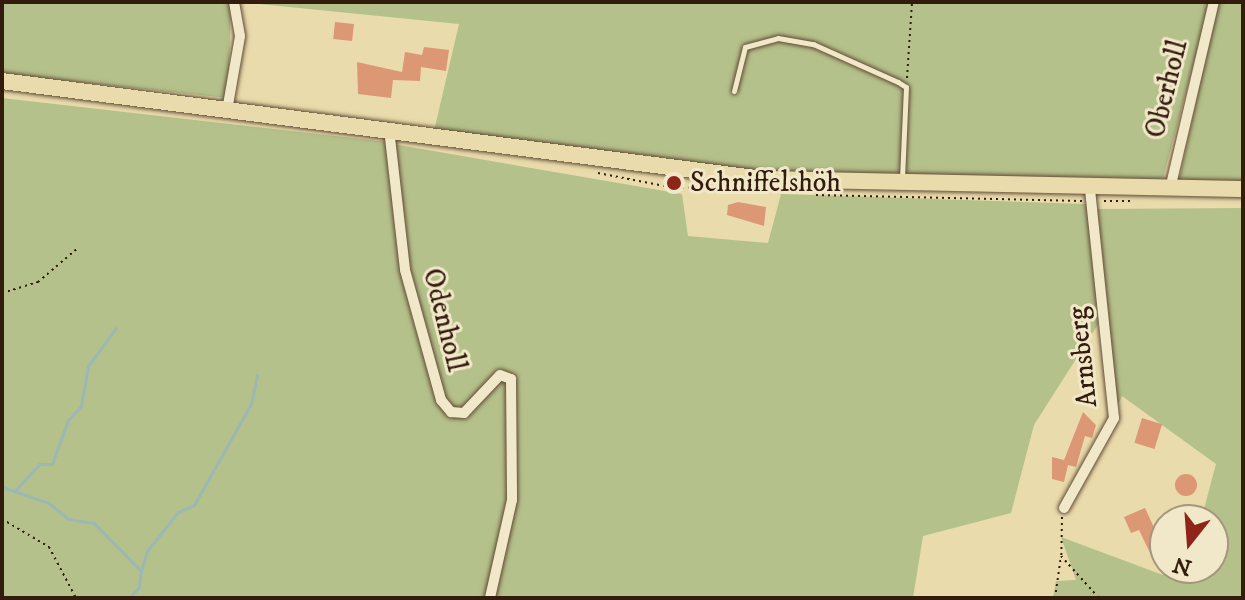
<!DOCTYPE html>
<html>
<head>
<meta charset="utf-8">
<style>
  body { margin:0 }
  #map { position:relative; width:1245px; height:600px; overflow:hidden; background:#eadbac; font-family:"IM FELL DW Pica",serif }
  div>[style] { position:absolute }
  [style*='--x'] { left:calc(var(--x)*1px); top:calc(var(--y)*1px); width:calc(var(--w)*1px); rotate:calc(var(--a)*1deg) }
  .green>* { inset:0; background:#b5c18b }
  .stream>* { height:3px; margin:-1.5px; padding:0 1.5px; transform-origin:1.5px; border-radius:1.5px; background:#9cb8b4 }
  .building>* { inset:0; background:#dc9774; transform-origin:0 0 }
  .round { border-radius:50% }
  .path>* { height:2px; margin-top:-1px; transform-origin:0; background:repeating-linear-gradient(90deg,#331b0d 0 2px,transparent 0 6px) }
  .roads { filter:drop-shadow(0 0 2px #614b35) drop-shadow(0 0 2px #614b35) }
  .lane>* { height:5px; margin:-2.5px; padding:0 2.5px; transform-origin:2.5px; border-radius:2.5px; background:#f1e8c9 }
  .street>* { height:10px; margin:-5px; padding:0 5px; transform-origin:5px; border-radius:5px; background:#f1e8c9 }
  .primary>* { height:16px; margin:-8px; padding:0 8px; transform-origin:8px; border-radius:8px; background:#eadbac }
  .dots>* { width:22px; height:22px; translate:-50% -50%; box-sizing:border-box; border:4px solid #f1e8c9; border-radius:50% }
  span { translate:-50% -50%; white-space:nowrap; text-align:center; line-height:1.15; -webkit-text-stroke:6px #f1e8c9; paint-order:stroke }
  .street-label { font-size:28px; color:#331b0d }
  .poi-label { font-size:28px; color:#331b0d }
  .left { translate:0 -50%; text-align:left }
  .frame { position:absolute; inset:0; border:4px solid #331b0d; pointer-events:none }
  .north { position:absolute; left:1149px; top:504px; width:80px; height:80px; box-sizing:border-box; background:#f1e8c9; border:2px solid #a5967e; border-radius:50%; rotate:197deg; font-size:22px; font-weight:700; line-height:32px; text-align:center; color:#331b0d }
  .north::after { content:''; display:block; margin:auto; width:28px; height:36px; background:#8f2418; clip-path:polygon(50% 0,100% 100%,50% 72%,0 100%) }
</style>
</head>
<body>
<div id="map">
  <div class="green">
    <div style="clip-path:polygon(2px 2px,231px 2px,228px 98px,2px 74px)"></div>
    <div style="clip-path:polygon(238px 2px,1210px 2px,1162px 182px,768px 172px,434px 131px,459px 24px)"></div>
    <div style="clip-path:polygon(1217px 2px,1243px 2px,1243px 183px,1179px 181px)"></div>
    <div style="clip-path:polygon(2px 98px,388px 142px,407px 270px,393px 144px,682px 194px,688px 236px,768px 243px,781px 194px,1086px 204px,1102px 318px,1034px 425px,1011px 513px,923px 536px,913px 598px,2px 598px)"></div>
    <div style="clip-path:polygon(1243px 208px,1243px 598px,1053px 598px,1056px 581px,1076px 580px,1061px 537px,1163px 575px,1170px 568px,1213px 568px,1213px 520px,1201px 520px,1216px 464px,1122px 396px,1117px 407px,1094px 209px)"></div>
  </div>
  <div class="stream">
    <div style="--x:2;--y:487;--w:50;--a:18.8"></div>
    <div style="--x:49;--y:503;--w:25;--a:40"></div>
    <div style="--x:68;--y:519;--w:26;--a:9"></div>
    <div style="--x:94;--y:523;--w:67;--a:45.6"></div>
    <div style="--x:141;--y:571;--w:16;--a:97"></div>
    <div style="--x:139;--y:587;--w:15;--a:132"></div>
    <div style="--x:15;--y:491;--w:36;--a:-48"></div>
    <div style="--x:39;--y:464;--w:13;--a:0"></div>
    <div style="--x:52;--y:464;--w:47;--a:-70"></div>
    <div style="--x:68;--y:420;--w:19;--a:-47"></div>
    <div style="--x:81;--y:406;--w:41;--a:-80.1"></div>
    <div style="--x:88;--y:366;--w:47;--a:-53.6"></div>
    <div style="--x:141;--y:571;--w:21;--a:-73"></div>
    <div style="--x:147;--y:551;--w:50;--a:-51.5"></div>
    <div style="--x:178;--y:512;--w:17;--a:-24"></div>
    <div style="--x:194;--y:505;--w:116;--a:-60.6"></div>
    <div style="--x:251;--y:404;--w:30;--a:-78"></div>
  </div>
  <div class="building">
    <div style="left:335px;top:22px;width:19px;height:17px;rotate:6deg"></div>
    <div style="clip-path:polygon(424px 47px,449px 50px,446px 71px,421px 67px,420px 81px,393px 80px,391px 98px,358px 94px,357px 62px,402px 72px,405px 52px,422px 55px)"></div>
    <div style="clip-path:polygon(738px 202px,766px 207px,764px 226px,727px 215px,728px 205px)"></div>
    <div style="clip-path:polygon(1083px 412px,1096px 425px,1092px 438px,1085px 436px,1076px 467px,1068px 465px,1064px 482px,1052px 479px,1052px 457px,1064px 460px)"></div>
    <div style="left:1142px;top:418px;width:21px;height:26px;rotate:17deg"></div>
    <div class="round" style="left:1175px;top:474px;width:22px;height:22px"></div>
    <div style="clip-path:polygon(1145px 508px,1164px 549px,1151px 555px,1139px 530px,1131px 533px,1124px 517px)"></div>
  </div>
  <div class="path">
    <div style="--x:907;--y:78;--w:76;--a:-86.2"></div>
    <div style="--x:598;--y:173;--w:73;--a:11"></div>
    <div style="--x:670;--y:187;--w:52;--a:2.2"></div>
    <div style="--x:816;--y:195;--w:266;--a:1.3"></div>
    <div style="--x:1104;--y:201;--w:30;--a:0"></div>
    <div style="--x:2;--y:293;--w:38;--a:-17"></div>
    <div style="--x:38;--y:282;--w:54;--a:-40.5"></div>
    <div style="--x:1062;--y:517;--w:39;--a:91"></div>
    <div style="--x:1061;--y:556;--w:57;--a:47.9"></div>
    <div style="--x:2;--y:519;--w:55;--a:30.8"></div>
    <div style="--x:49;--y:547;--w:58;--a:62.1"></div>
    <div style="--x:1055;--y:598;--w:42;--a:-81.9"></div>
  </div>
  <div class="roads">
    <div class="lane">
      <div style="--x:734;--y:91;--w:45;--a:-76"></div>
      <div style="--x:745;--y:47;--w:34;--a:-15"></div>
      <div style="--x:778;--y:38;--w:36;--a:10"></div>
      <div style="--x:813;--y:44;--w:93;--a:24.1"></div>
      <div style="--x:898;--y:82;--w:9;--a:32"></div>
      <div style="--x:906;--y:87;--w:91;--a:92.5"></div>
    </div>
    <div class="street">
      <div style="--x:228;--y:105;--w:70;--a:-80.1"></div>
      <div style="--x:240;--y:36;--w:35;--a:-100"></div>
      <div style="--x:389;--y:129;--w:142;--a:83.5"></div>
      <div style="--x:405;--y:270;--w:135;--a:74.5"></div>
      <div style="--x:441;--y:400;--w:16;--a:50"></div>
      <div style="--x:451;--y:412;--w:13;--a:4"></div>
      <div style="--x:464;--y:413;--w:52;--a:-46.5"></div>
      <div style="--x:500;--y:375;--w:12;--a:20"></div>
      <div style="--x:511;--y:379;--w:121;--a:89.5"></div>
      <div style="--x:512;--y:500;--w:100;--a:102.7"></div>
      <div style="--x:1170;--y:189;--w:192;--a:-76.8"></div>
      <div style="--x:1064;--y:508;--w:103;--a:-60.9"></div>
      <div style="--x:1114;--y:418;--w:231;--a:-96"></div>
    </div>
    <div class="primary">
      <div style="--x:2;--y:81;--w:767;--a:7.34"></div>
      <div style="--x:763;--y:179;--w:480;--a:1.2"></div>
    </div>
  </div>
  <div class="dots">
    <div style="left:674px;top:183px;background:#8f2418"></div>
  </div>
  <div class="street-label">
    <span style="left:1167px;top:89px;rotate:-76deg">Oberholl</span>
    <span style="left:444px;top:320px;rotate:76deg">Odenholl</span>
    <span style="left:1083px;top:357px;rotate:-96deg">Arnsberg</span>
  </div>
  <div class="poi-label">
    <span class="left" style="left:690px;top:183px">Schniffelshöh</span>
  </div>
  <div class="frame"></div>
  <div class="north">N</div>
</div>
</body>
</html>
